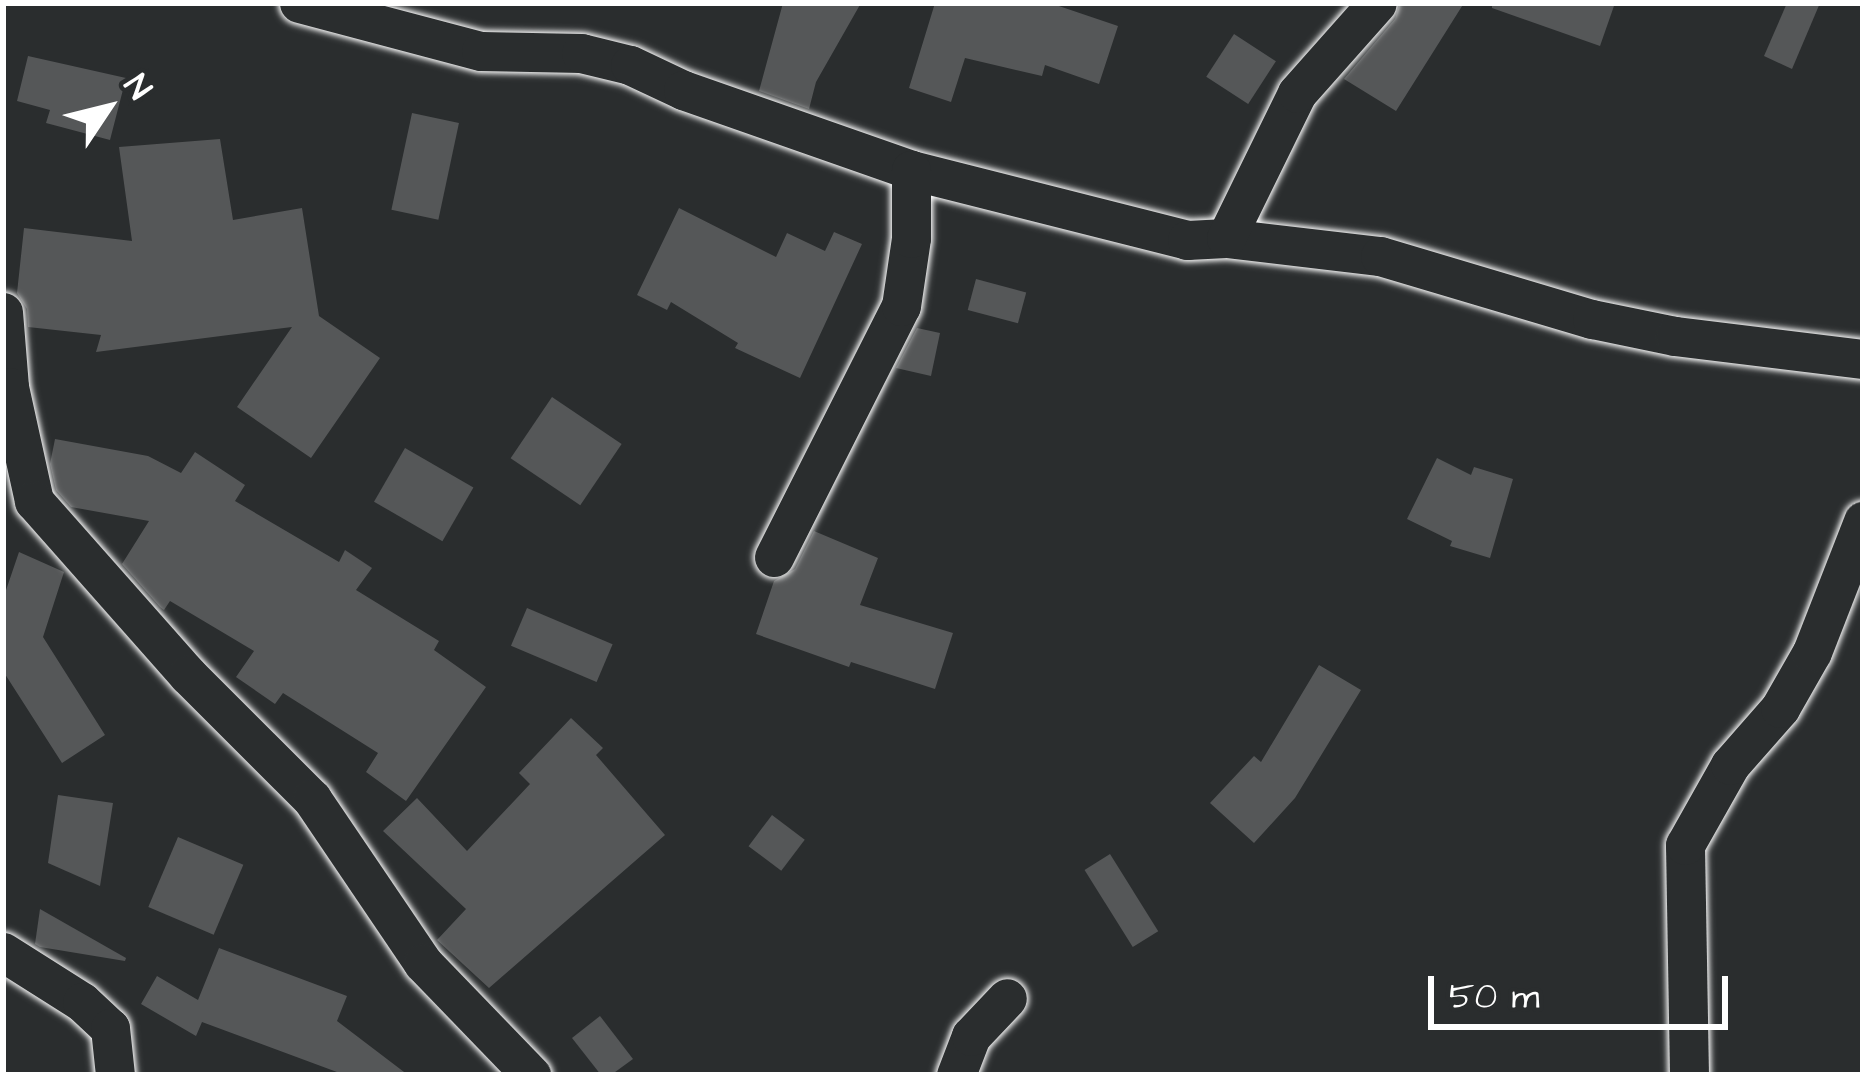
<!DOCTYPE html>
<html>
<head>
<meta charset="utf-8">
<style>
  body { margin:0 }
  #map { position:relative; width:1866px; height:1078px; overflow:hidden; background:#2a2d2e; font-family:"Architects Daughter",sans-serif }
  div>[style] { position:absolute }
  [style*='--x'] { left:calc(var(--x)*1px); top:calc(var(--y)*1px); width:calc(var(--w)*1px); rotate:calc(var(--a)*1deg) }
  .building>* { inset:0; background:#555758; transform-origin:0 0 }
  .roads { filter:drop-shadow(0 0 3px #fff) drop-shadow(0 0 3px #fff) }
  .street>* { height:39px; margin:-19.5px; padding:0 19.5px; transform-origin:19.5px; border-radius:19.5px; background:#2a2d2e }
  span { translate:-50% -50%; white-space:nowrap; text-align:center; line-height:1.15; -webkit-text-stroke:9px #2a2d2e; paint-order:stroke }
  .frame { position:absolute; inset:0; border:6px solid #fff; pointer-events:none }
  .north { position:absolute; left:48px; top:48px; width:120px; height:120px; -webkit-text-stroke:9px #2a2d2e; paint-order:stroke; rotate:55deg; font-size:33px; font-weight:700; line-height:48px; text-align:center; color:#fff }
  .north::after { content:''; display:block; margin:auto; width:42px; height:54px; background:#fff; clip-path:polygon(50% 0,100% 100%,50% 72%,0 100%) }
  .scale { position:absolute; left:1428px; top:976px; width:300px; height:54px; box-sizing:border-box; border:6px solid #fff; border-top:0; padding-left:15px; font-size:36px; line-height:42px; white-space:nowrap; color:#fff; -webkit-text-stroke:9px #2a2d2e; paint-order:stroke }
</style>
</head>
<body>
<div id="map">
  <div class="building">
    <div style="clip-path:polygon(783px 3px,861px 3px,816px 82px,809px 109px,759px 91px)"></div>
    <div style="clip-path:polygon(935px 3px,1050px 3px,1118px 26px,1099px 84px,1045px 65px,1042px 76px,965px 58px,951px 102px,909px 88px)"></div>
    <div style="clip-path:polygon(1400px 3px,1464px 3px,1396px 111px,1344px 79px,1395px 19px)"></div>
    <div style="clip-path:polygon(1492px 3px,1615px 3px,1600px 46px,1492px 8px)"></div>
    <div style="clip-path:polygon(1787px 3px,1820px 3px,1792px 69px,1764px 56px)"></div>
    <div style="left:1234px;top:34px;width:50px;height:51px;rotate:33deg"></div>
    <div style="clip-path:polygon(28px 56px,126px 78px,110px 140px,46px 123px,50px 110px,17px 101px)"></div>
    <div style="left:412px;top:113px;width:48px;height:99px;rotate:12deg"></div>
    <div style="clip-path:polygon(220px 139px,233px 220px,302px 208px,319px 316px,380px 358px,311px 458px,237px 407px,292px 327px,96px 352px,101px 335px,28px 327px,27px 309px,17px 293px,24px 228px,132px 241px,119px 147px)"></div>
    <div style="clip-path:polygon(679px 208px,776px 257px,787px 233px,825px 251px,834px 232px,862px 244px,800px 378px,735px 348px,738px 343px,671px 302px,667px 310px,637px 295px)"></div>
    <div style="left:976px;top:279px;width:52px;height:32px;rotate:15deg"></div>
    <div style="clip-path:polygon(917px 328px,940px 333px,931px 376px,896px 368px)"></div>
    <div style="left:552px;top:397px;width:84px;height:74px;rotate:34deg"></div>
    <div style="clip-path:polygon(55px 439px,148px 456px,181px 473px,195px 452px,245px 485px,235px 501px,339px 562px,345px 550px,372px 568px,356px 590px,439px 641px,434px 650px,486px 687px,406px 801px,366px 772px,378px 753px,283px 693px,275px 704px,236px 677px,254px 651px,170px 601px,164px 610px,160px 607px,122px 564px,149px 521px,71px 507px,56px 490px,50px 464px)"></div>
    <div style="left:405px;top:448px;width:79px;height:62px;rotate:30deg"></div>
    <div style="clip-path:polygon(1437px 458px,1471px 475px,1474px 467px,1513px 479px,1490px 558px,1450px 546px,1452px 541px,1407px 519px)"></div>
    <div style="clip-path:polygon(814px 531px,878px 558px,860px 605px,953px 633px,935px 689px,851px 662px,849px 667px,756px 634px,774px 581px,795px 569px)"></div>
    <div style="clip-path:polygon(19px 552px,64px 572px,43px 637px,105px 735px,62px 763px,3px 671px,3px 599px)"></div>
    <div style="left:527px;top:608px;width:93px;height:41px;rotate:23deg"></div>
    <div style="clip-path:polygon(1319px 665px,1361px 690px,1295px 798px,1254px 843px,1210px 803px,1254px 756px,1261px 762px)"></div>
    <div style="clip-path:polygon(571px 718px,603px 748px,596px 755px,665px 835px,489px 988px,437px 940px,466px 909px,383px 831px,417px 798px,467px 851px,530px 784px,519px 773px)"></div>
    <div style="clip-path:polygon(58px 795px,113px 803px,100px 886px,48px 863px)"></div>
    <div style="left:772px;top:815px;width:41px;height:39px;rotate:37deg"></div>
    <div style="left:178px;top:837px;width:71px;height:76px;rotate:23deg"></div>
    <div style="left:1110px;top:854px;width:91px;height:30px;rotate:58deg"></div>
    <div style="clip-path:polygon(40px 909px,126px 958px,125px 961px,40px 947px,35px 944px)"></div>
    <div style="clip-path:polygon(219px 948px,347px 996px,337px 1021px,408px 1075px,345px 1075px,202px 1022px,196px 1036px,141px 1004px,157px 976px,198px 1000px)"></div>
    <div style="clip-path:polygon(600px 1016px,633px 1059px,611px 1075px,601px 1075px,572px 1038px)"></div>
  </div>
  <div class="roads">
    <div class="street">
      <div style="--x:299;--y:3;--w:188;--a:14.8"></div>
      <div style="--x:481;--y:51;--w:100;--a:1.1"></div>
      <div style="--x:581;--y:53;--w:50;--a:13.8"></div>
      <div style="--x:630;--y:65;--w:59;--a:25.3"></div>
      <div style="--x:683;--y:90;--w:242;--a:19.3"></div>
      <div style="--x:911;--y:170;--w:285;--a:14.2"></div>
      <div style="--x:1187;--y:240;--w:39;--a:-3"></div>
      <div style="--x:1226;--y:238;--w:155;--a:6.7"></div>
      <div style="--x:1380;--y:256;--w:221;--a:16.6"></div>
      <div style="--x:1592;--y:319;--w:85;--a:11.6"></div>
      <div style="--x:1675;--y:336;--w:189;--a:7"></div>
      <div style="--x:1226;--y:238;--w:161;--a:-63.9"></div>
      <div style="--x:1297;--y:93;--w:120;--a:-48.4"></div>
      <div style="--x:3;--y:312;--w:75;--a:85.4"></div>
      <div style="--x:9;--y:387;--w:117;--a:77.6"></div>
      <div style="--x:34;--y:501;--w:232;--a:48.5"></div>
      <div style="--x:188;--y:675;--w:175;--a:45"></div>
      <div style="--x:312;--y:799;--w:198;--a:55.9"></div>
      <div style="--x:423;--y:963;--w:156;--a:46"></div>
      <div style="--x:774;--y:557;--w:281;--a:-63.2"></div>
      <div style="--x:901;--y:306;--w:69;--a:-81.6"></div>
      <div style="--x:911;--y:238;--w:68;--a:-90"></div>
      <div style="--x:3;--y:952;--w:93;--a:32.3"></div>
      <div style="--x:82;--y:1002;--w:38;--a:43"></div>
      <div style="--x:110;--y:1028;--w:47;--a:83.9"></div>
      <div style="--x:956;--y:1075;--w:42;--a:-69"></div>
      <div style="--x:971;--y:1036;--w:52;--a:-46.5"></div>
      <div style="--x:1689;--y:1075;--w:230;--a:-91"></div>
      <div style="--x:1685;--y:845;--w:92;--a:-60.6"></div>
      <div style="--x:1730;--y:765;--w:76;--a:-48.7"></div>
      <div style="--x:1780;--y:708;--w:64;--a:-60.3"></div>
      <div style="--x:1812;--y:652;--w:141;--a:-68.7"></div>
    </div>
  </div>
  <div class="frame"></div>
  <div class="north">N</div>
  <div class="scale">50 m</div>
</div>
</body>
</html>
